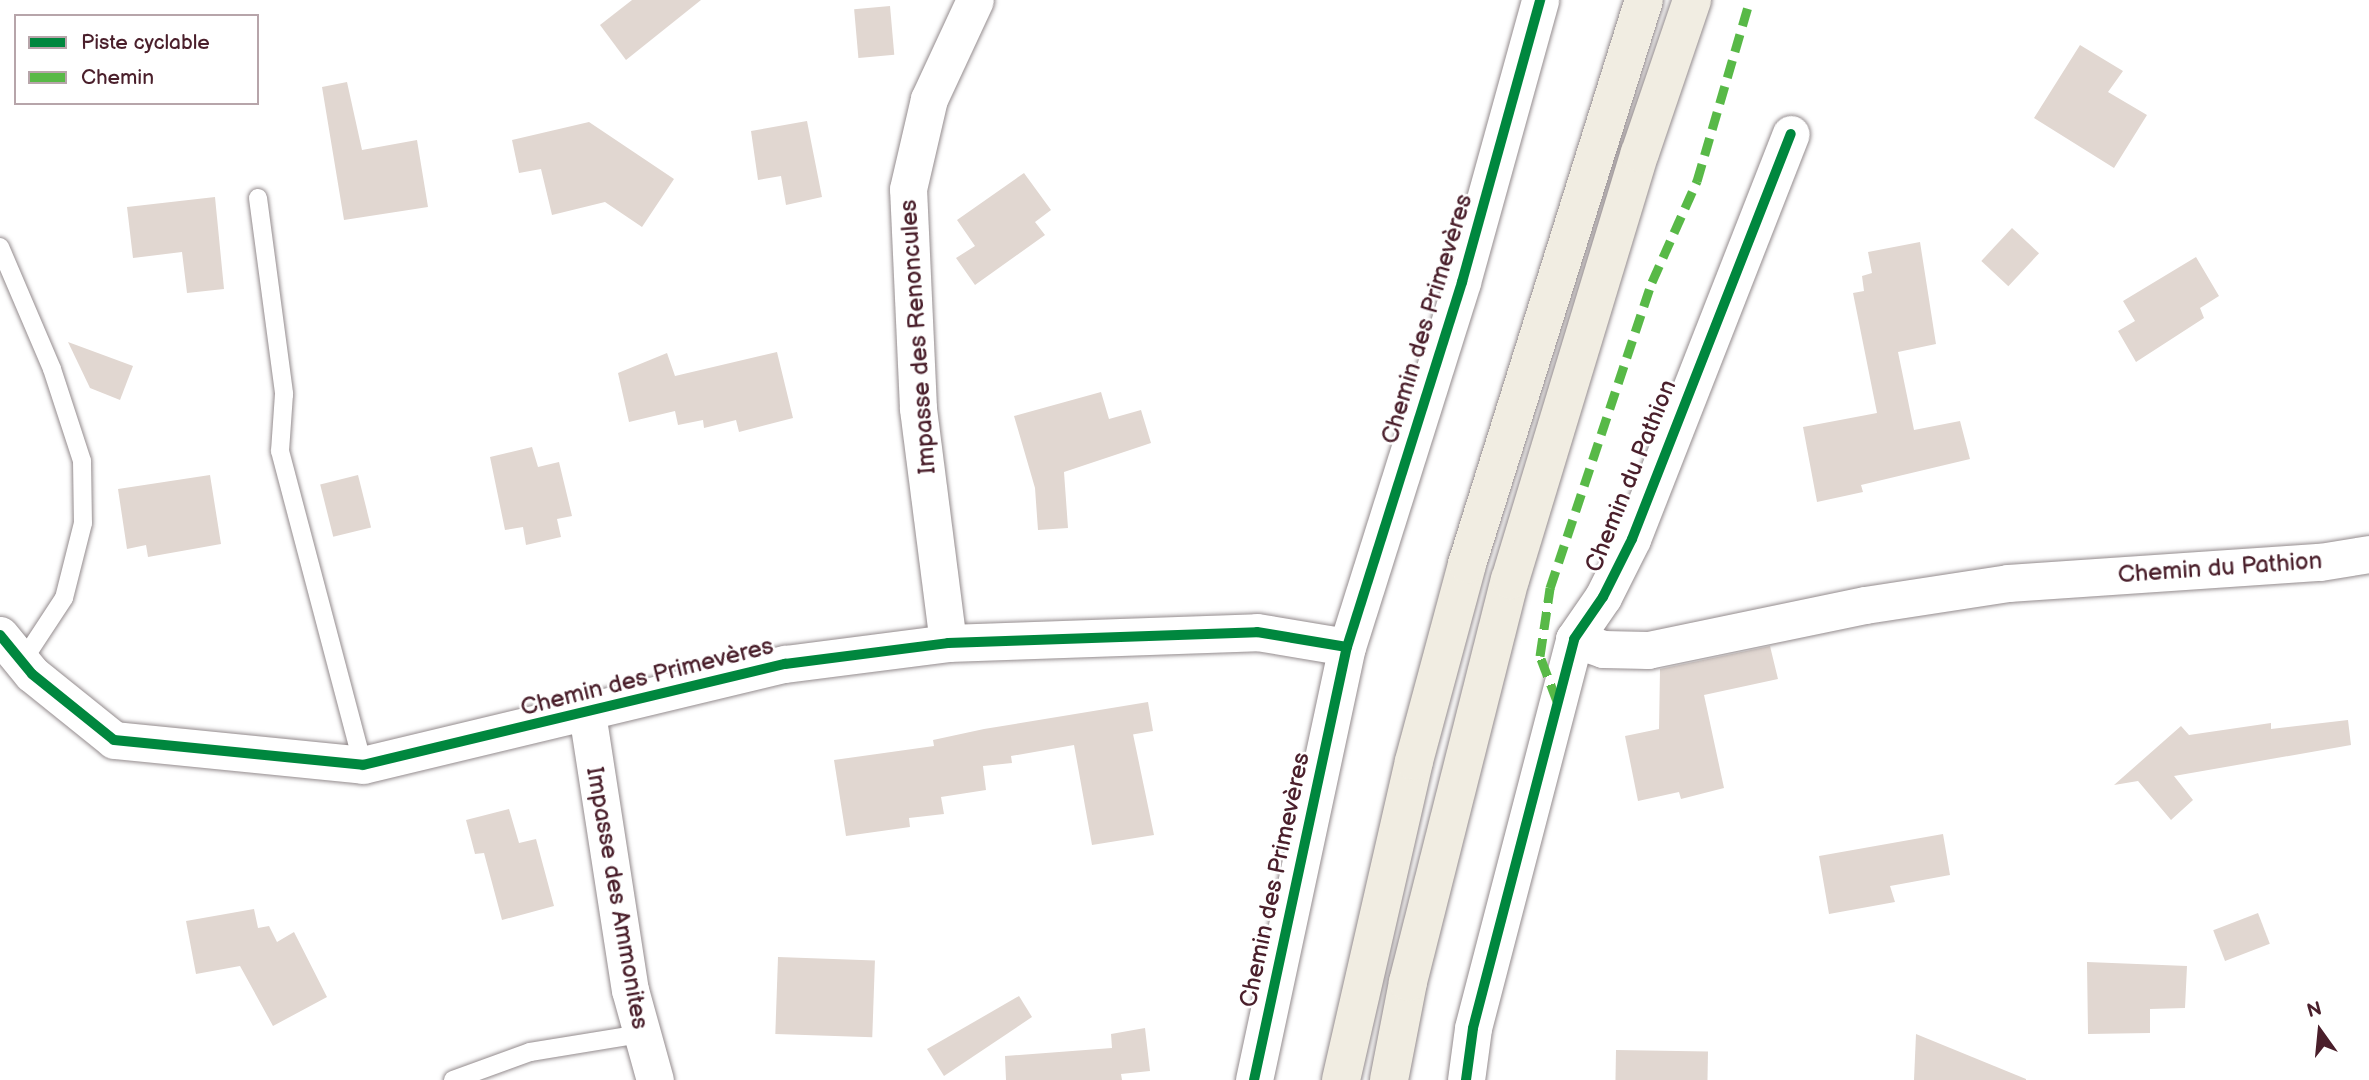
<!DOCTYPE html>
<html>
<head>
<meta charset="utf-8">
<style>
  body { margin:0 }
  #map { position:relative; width:2369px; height:1080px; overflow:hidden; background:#fff; font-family:"Balsamiq Sans",sans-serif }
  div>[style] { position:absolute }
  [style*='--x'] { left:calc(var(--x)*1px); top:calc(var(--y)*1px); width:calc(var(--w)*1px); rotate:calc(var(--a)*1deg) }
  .building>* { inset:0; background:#e1d7d1; transform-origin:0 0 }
  .roads { filter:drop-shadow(0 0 2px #948c8e) drop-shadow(0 0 2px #948c8e) }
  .lane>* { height:18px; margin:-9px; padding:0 9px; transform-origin:9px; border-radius:9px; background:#fff }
  .street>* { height:37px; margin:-18.5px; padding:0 18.5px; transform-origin:18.5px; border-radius:18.5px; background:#fff }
  .primary>* { height:38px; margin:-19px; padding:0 19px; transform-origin:19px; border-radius:19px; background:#f1ede2 }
  .quiet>* { height:9px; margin-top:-4.5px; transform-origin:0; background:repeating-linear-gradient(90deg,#58b947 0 18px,transparent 0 27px) }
  .cycleway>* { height:10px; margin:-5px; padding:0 5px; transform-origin:5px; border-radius:5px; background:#00873e }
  span { translate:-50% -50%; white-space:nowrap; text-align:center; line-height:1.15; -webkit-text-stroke:5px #fff; paint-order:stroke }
  .street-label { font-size:24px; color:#4a1f2b }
  .legend { position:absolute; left:14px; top:14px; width:245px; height:91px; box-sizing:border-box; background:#fff; border:2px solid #b7a5aa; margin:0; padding:9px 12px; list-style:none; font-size:21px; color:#4a1f2b }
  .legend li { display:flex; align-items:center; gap:14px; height:35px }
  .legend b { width:35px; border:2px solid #b7a5aa }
  .north { position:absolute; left:2285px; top:996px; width:70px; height:70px; -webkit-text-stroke:5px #fff; paint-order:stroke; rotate:345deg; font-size:19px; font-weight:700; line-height:28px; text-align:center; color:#4a1f2b }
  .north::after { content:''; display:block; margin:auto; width:24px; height:32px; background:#4a1f2b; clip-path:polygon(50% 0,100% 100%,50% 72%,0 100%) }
</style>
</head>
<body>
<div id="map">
  <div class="building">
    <div style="clip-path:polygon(632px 0,701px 0,626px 60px,600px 25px)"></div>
    <div style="left:890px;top:6px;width:49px;height:36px;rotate:85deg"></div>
    <div style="clip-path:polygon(2080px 45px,2123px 71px,2108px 92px,2147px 115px,2114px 168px,2034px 118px)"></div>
    <div style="clip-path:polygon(347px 82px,362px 150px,417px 140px,428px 207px,344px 220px,322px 87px)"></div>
    <div style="clip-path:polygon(807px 121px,822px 197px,786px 205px,781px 176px,758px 180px,751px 131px)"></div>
    <div style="clip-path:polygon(589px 122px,674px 179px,642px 227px,605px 202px,552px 215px,541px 169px,519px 173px,512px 140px)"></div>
    <div style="clip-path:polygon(1024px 173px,1051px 210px,1035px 222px,1045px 235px,975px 285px,956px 258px,975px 246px,957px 220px)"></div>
    <div style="clip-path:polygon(215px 197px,224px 289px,187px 293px,182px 252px,133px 258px,127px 207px)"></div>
    <div style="left:2012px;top:228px;width:37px;height:45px;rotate:43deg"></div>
    <div style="clip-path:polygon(1920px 242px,1936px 344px,1898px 352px,1914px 430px,1960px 421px,1970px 459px,1861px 485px,1863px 492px,1817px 502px,1803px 427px,1877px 413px,1853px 293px,1864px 291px,1862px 276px,1872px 273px,1868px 252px)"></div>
    <div style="clip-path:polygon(2196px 257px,2219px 296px,2200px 308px,2204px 318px,2136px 362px,2118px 331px,2135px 321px,2123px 301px)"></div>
    <div style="clip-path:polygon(68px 342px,133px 366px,120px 400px,90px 388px)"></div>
    <div style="clip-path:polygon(777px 352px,793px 418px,739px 432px,736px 420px,704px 428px,703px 420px,678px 425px,675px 411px,629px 422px,618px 373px,667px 353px,675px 376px)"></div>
    <div style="clip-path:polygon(1101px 392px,1109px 419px,1141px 410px,1151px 443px,1064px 472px,1068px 528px,1038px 530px,1035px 488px,1014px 416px)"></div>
    <div style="clip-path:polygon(532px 447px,538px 467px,559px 462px,572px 516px,557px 519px,561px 537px,526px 545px,523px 527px,505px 530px,490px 457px)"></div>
    <div style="clip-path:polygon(210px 475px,221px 544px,148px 557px,146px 545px,127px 549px,118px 489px)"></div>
    <div style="left:358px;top:475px;width:54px;height:39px;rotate:76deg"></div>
    <div style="clip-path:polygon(1770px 646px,1778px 679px,1704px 695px,1724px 788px,1681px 799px,1679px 792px,1638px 801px,1625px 736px,1659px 729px,1660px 669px)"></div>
    <div style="clip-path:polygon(1148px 702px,1153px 731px,1118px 737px,1133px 734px,1154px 835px,1092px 845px,1074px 745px,1011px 756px,1012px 763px,983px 766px,986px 790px,941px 797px,944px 814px,909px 818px,910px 827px,846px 836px,834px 760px,934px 746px,933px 740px,984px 729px)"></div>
    <div style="clip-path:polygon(2348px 720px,2351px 745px,2174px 776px,2193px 800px,2171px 820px,2138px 781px,2114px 785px,2181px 726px,2189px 735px,2271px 723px,2271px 729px)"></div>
    <div style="clip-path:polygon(509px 809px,519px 843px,536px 839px,554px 906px,502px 920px,484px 853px,475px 854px,466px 820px)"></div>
    <div style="clip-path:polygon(1943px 834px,1950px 875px,1890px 886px,1895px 902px,1829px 914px,1819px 856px)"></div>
    <div style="clip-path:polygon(254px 909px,258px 928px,269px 926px,277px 942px,294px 932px,327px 997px,273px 1026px,240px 966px,196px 974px,186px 921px)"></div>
    <div style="left:2258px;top:913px;width:33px;height:48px;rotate:69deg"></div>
    <div style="left:778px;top:957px;width:97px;height:77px;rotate:2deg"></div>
    <div style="clip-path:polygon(2087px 962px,2187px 966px,2185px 1008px,2150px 1009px,2150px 1033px,2088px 1034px)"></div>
    <div style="clip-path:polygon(1019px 996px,1032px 1017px,944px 1076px,927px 1049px)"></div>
    <div style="clip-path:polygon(1145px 1028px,1150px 1071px,1121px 1074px,1122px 1080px,1006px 1080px,1005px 1056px,1112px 1048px,1111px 1034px)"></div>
    <div style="clip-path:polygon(1916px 1034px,2026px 1079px,2026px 1080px,1914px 1080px)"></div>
    <div style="left:1616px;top:1050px;width:92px;height:30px;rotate:1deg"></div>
  </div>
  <div class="roads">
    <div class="lane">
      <div style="--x:258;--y:198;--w:198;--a:82.4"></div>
      <div style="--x:284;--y:394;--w:57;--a:94"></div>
      <div style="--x:280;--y:451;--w:325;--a:75.2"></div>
      <div style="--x:0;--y:247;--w:133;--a:66.9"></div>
      <div style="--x:52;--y:369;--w:97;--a:71.9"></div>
      <div style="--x:82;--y:461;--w:62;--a:89.1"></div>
      <div style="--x:83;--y:523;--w:77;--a:104.2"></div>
      <div style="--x:64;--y:598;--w:77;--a:123.3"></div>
      <div style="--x:453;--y:1080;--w:82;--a:-20"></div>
      <div style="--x:530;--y:1052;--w:111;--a:-9.3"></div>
    </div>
    <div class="street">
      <div style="--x:0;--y:635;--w:50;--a:50.6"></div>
      <div style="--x:32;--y:674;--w:105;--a:38.8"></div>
      <div style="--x:114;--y:740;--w:250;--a:5.7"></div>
      <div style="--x:363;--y:765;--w:434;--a:-13.5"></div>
      <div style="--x:785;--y:664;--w:164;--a:-7.3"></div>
      <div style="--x:948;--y:643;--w:309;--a:-2"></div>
      <div style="--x:1257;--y:632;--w:91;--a:9.5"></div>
      <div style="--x:1574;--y:639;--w:31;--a:19"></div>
      <div style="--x:1603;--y:649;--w:45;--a:1.3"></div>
      <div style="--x:1648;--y:650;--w:222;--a:-11.7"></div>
      <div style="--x:1865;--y:605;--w:145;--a:-8.7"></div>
      <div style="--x:2008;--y:583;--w:313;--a:-3.9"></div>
      <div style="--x:2320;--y:562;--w:50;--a:-9.3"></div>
      <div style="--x:948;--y:643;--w:237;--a:-97.3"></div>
      <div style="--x:918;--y:408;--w:219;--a:-92.6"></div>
      <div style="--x:908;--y:189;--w:92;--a:-76.9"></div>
      <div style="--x:929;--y:99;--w:109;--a:-65.1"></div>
      <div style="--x:587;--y:713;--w:280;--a:81.2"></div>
      <div style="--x:630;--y:990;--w:93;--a:74.5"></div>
      <div style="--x:1254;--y:1080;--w:443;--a:-77.9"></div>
      <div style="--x:1347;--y:647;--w:383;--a:-72.5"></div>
      <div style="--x:1462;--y:282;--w:293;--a:-74.5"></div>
      <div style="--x:1466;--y:1080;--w:52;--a:-82.3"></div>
      <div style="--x:1473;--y:1028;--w:402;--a:-75.4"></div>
      <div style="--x:1574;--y:639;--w:51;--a:-55.4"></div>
      <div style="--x:1603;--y:597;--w:65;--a:-63.4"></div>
      <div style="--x:1632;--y:539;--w:435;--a:-68.6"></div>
    </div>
    <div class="primary">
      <div style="--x:1341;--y:1080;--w:327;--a:-77.1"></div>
      <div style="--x:1414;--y:761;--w:204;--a:-74.9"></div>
      <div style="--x:1467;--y:564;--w:591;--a:-72.58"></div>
      <div style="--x:1389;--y:1080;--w:100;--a:-79"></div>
      <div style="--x:1408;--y:982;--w:415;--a:-75.8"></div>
      <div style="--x:1510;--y:580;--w:446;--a:-73.1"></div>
      <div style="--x:1640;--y:153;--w:162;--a:-71.2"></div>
    </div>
  </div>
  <div class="quiet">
    <div style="--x:1557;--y:701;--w:48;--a:-110.7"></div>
    <div style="--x:1540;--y:656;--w:69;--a:-81.6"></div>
    <div style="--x:1550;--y:588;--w:323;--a:-71.6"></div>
    <div style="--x:1652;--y:282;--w:111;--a:-66"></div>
    <div style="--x:1697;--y:181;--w:189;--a:-73.7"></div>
  </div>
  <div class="cycleway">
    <div style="--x:0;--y:635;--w:50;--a:50.6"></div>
    <div style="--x:32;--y:674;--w:105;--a:38.8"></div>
    <div style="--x:114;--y:740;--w:250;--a:5.7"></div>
    <div style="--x:363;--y:765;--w:434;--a:-13.5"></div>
    <div style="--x:785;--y:664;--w:164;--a:-7.3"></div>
    <div style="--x:948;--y:643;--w:309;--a:-2"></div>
    <div style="--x:1257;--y:632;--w:91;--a:9.5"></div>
    <div style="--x:1254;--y:1080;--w:443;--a:-77.9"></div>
    <div style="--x:1347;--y:647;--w:383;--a:-72.5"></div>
    <div style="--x:1462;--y:282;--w:293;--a:-74.5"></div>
    <div style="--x:1466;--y:1080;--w:52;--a:-82.3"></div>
    <div style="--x:1473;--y:1028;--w:402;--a:-75.4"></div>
    <div style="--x:1574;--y:639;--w:51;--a:-55.4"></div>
    <div style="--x:1603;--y:597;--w:65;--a:-63.4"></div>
    <div style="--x:1632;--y:539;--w:435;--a:-68.6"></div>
  </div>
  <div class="street-label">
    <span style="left:1427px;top:319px;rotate:-73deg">Chemin des Primevères</span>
    <span style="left:918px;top:337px;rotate:-94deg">Impasse des Renoncules</span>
    <span style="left:1631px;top:476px;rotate:-68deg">Chemin du Pathion</span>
    <span style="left:2220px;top:568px;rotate:-4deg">Chemin du Pathion</span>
    <span style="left:647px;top:677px;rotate:-14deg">Chemin des Primevères</span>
    <span style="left:1275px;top:880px;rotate:-78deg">Chemin des Primevères</span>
    <span style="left:617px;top:898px;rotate:80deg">Impasse des Ammonites</span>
  </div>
  <ul class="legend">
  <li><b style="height:9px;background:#00873e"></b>Piste cyclable</li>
  <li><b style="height:9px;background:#58b947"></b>Chemin</li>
  </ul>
  <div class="north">N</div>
</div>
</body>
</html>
